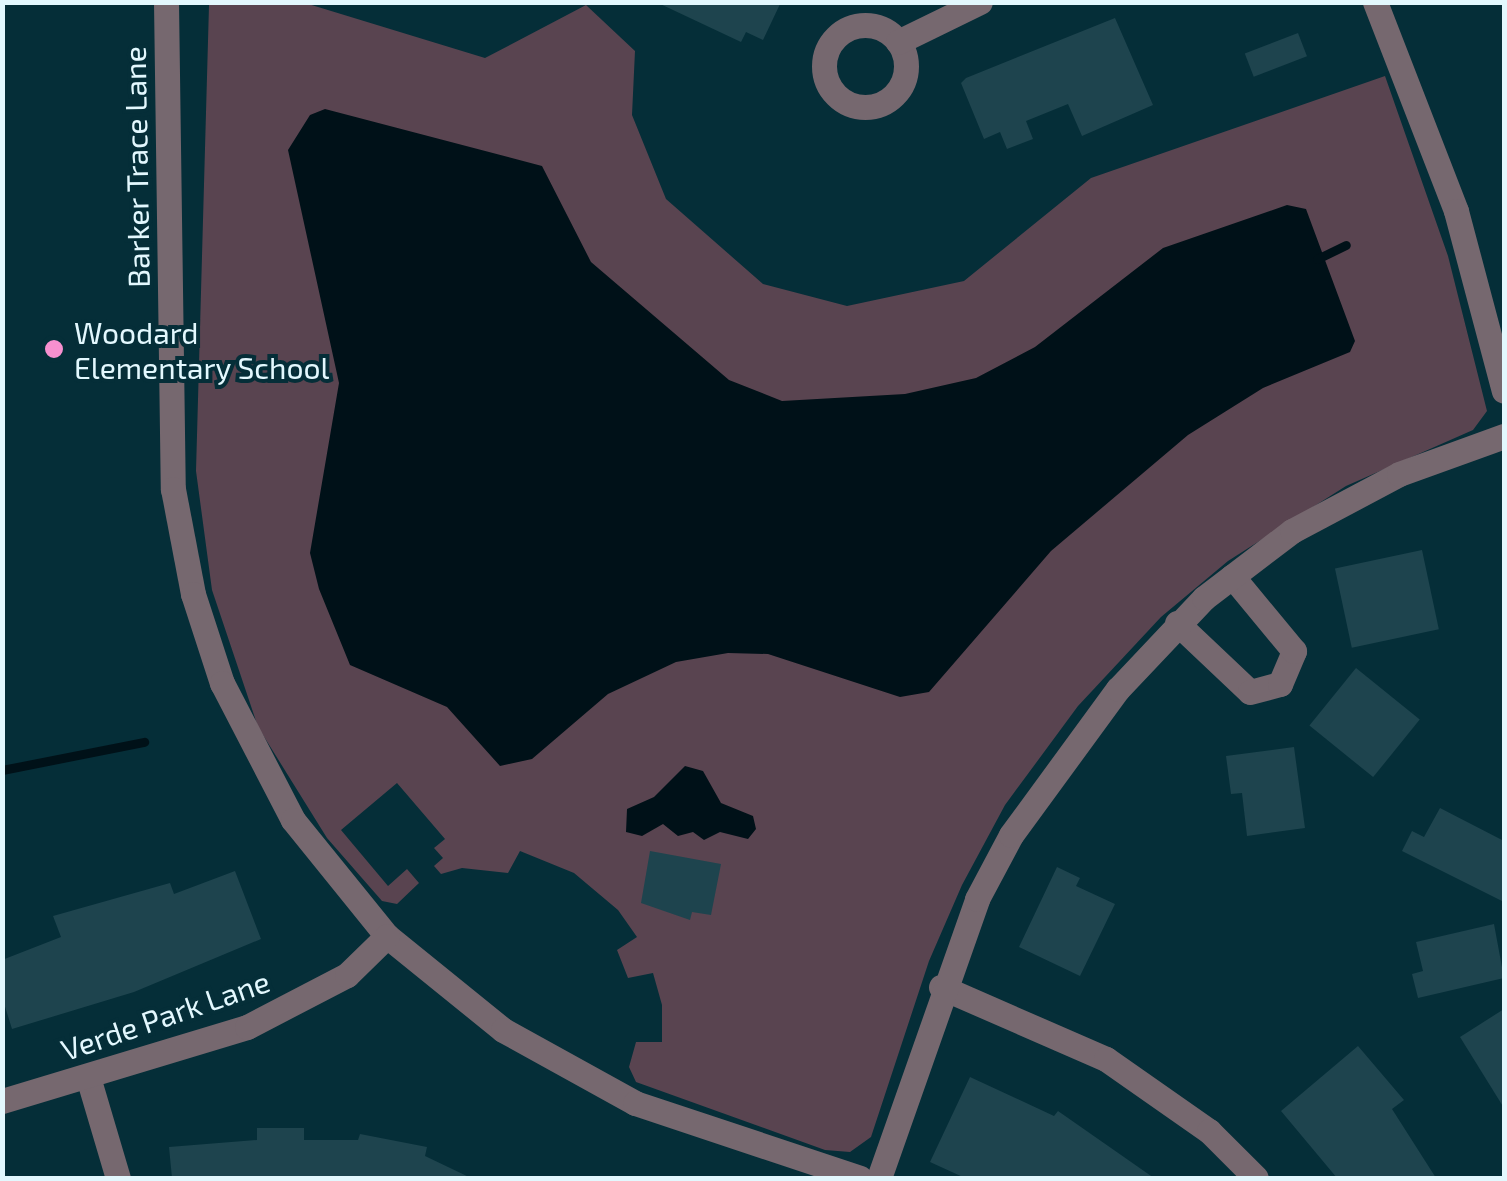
<!DOCTYPE html>
<html>
<head>
<meta charset="utf-8">
<style>
  body { margin:0 }
  #map { position:relative; width:1507px; height:1181px; overflow:hidden; background:#052e38; font-family:"Exo 2",sans-serif }
  div>[style] { position:absolute }
  [style*='--x'] { left:calc(var(--x)*1px); top:calc(var(--y)*1px); width:calc(var(--w)*1px); rotate:calc(var(--a)*1deg) }
  .green>* { inset:0; background:#594450 }
  .water>* { inset:0; background:#001118 }
  .stream>* { height:9px; margin:-4.5px; padding:0 4.5px; transform-origin:4.5px; border-radius:4.5px; background:#001118 }
  .building>* { inset:0; background:#1e444e; transform-origin:0 0 }
  .minor>* { height:25px; margin:-12.5px; padding:0 12.5px; transform-origin:12.5px; border-radius:12.5px; background:#76686f }
  .minor>.ring { margin:-12.5px; padding:0; box-sizing:content-box; background:none; border:25px solid #76686f; border-radius:50% }
  .dots>* { width:28px; height:28px; translate:-50% -50%; box-sizing:border-box; border:5px solid #052e38; border-radius:50% }
  span { translate:-50% -50%; white-space:nowrap; text-align:center; line-height:1.15; -webkit-text-stroke:8px #052e38; paint-order:stroke }
  .street-label { font-size:30px; color:#e3f8fe }
  .poi-label { font-size:30px; color:#e3f8fe }
  .left { translate:0 -50%; text-align:left }
  .frame { position:absolute; inset:0; border:5px solid #e3f8fe; pointer-events:none }
</style>
</head>
<body>
<div id="map">
  <div class="green">
    <div style="clip-path:polygon(305px 3px,485px 58px,586px 5px,635px 51px,632px 115px,666px 199px,763px 284px,847px 306px,964px 281px,1091px 178px,1385px 76px,1448px 256px,1487px 411px,1473px 430px,1346px 486px,1228px 561px,1161px 617px,1078px 706px,1005px 805px,962px 885px,929px 961px,871px 1137px,850px 1152px,825px 1150px,636px 1082px,629px 1067px,636px 1042px,662px 1042px,662px 1005px,653px 973px,628px 978px,617px 950px,637px 937px,618px 910px,574px 873px,520px 851px,508px 873px,462px 868px,441px 874px,434px 866px,443px 858px,434px 848px,445px 839px,397px 783px,341px 830px,388px 886px,407px 869px,419px 883px,397px 904px,382px 901px,327px 838px,258px 727px,212px 590px,196px 471px,209px 5px)"></div>
  </div>
  <div class="water">
    <div style="clip-path:polygon(325px 109px,542px 166px,591px 262px,729px 380px,782px 401px,905px 394px,976px 378px,1035px 347px,1163px 248px,1287px 205px,1306px 209px,1355px 341px,1350px 352px,1263px 388px,1188px 435px,1051px 551px,929px 692px,900px 697px,768px 654px,728px 653px,676px 662px,608px 694px,532px 759px,500px 766px,447px 707px,350px 665px,319px 589px,310px 553px,339px 383px,288px 150px,310px 115px)"></div>
    <div style="clip-path:polygon(685px 766px,703px 771px,721px 803px,753px 816px,756px 829px,748px 839px,720px 832px,704px 840px,693px 832px,678px 836px,663px 824px,642px 836px,626px 832px,627px 809px,654px 797px)"></div>
  </div>
  <div class="stream">
    <div style="--x:1317;--y:259;--w:32;--a:-26"></div>
    <div style="--x:2;--y:770;--w:145;--a:-11.2"></div>
  </div>
  <div class="building">
    <div style="clip-path:polygon(656px 2px,781px 2px,763px 40px,746px 32px,741px 42px)"></div>
    <div style="clip-path:polygon(1115px 18px,1153px 105px,1082px 136px,1068px 104px,1026px 121px,1033px 139px,1007px 149px,1000px 132px,984px 139px,961px 83px,966px 78px)"></div>
    <div style="left:1298px;top:33px;width:25px;height:57px;rotate:69deg"></div>
    <div style="left:1422px;top:550px;width:81px;height:89px;rotate:78deg"></div>
    <div style="left:1356px;top:668px;width:82px;height:74px;rotate:39deg"></div>
    <div style="clip-path:polygon(1294px 747px,1305px 828px,1247px 836px,1242px 793px,1231px 794px,1226px 756px)"></div>
    <div style="clip-path:polygon(1440px 808px,1504px 841px,1504px 902px,1402px 851px,1412px 831px,1424px 837px)"></div>
    <div style="clip-path:polygon(650px 851px,721px 864px,711px 915px,692px 912px,690px 920px,641px 903px)"></div>
    <div style="clip-path:polygon(1057px 867px,1080px 878px,1076px 886px,1115px 904px,1080px 976px,1019px 947px)"></div>
    <div style="clip-path:polygon(235px 871px,261px 939px,134px 992px,12px 1029px,2px 997px,2px 960px,61px 937px,53px 916px,170px 883px,174px 894px)"></div>
    <div style="clip-path:polygon(1494px 924px,1504px 978px,1418px 998px,1412px 974px,1423px 971px,1416px 942px)"></div>
    <div style="clip-path:polygon(1504px 1009px,1504px 1108px,1460px 1037px)"></div>
    <div style="clip-path:polygon(1358px 1046px,1404px 1100px,1392px 1109px,1436px 1178px,1337px 1178px,1281px 1111px)"></div>
    <div style="clip-path:polygon(970px 1077px,1054px 1116px,1058px 1111px,1154px 1178px,965px 1178px,930px 1162px)"></div>
    <div style="clip-path:polygon(257px 1128px,304px 1128px,304px 1140px,358px 1140px,360px 1134px,427px 1147px,425px 1156px,471px 1178px,172px 1178px,169px 1147px,257px 1140px)"></div>
  </div>
  <div class="minor">
    <div style="--x:166;--y:2;--w:487;--a:89.2"></div>
    <div style="--x:173;--y:489;--w:107;--a:79.2"></div>
    <div style="--x:193;--y:594;--w:94;--a:72"></div>
    <div style="--x:222;--y:683;--w:154;--a:62.6"></div>
    <div style="--x:293;--y:820;--w:149;--a:51"></div>
    <div style="--x:387;--y:936;--w:149;--a:39"></div>
    <div style="--x:503;--y:1030;--w:151;--a:28.9"></div>
    <div style="--x:635;--y:1103;--w:237;--a:18.4"></div>
    <div style="--x:1375;--y:2;--w:224;--a:68.8"></div>
    <div style="--x:1456;--y:211;--w:186;--a:75.1"></div>
    <div class="ring" style="left:824px;top:25px;width:57px;height:57px"></div>
    <div style="--x:898;--y:42;--w:91;--a:-26"></div>
    <div style="--x:1177;--y:623;--w:100;--a:43.4"></div>
    <div style="--x:1250;--y:692;--w:31;--a:-15"></div>
    <div style="--x:1280;--y:684;--w:36;--a:-67"></div>
    <div style="--x:1294;--y:651;--w:97;--a:-129.6"></div>
    <div style="--x:941;--y:987;--w:180;--a:23.6"></div>
    <div style="--x:1106;--y:1059;--w:126;--a:35"></div>
    <div style="--x:1209;--y:1131;--w:66;--a:45"></div>
    <div style="--x:88;--y:1077;--w:105;--a:73.5"></div>
    <div style="--x:2;--y:1101;--w:256;--a:-16.8"></div>
    <div style="--x:247;--y:1027;--w:113;--a:-27.5"></div>
    <div style="--x:347;--y:975;--w:56;--a:-44.3"></div>
    <div style="--x:879;--y:1178;--w:296;--a:-70.6"></div>
    <div style="--x:977;--y:899;--w:72;--a:-62"></div>
    <div style="--x:1011;--y:835;--w:181;--a:-53.8"></div>
    <div style="--x:1118;--y:689;--w:125;--a:-46.6"></div>
    <div style="--x:1204;--y:598;--w:111;--a:-37.3"></div>
    <div style="--x:1292;--y:531;--w:121;--a:-28"></div>
    <div style="--x:1399;--y:474;--w:112;--a:-19.9"></div>
  </div>
  <div class="dots">
    <div style="left:54px;top:349px;background:#f790cf"></div>
  </div>
  <div class="street-label">
    <span style="left:136px;top:167px;rotate:-91deg">Barker Trace Lane</span>
    <span style="left:165px;top:1015px;rotate:-19deg">Verde Park Lane</span>
  </div>
  <div class="poi-label">
    <span class="left" style="left:74px;top:349px">Woodard<br>Elementary School</span>
  </div>
  <div class="frame"></div>
</div>
</body>
</html>
